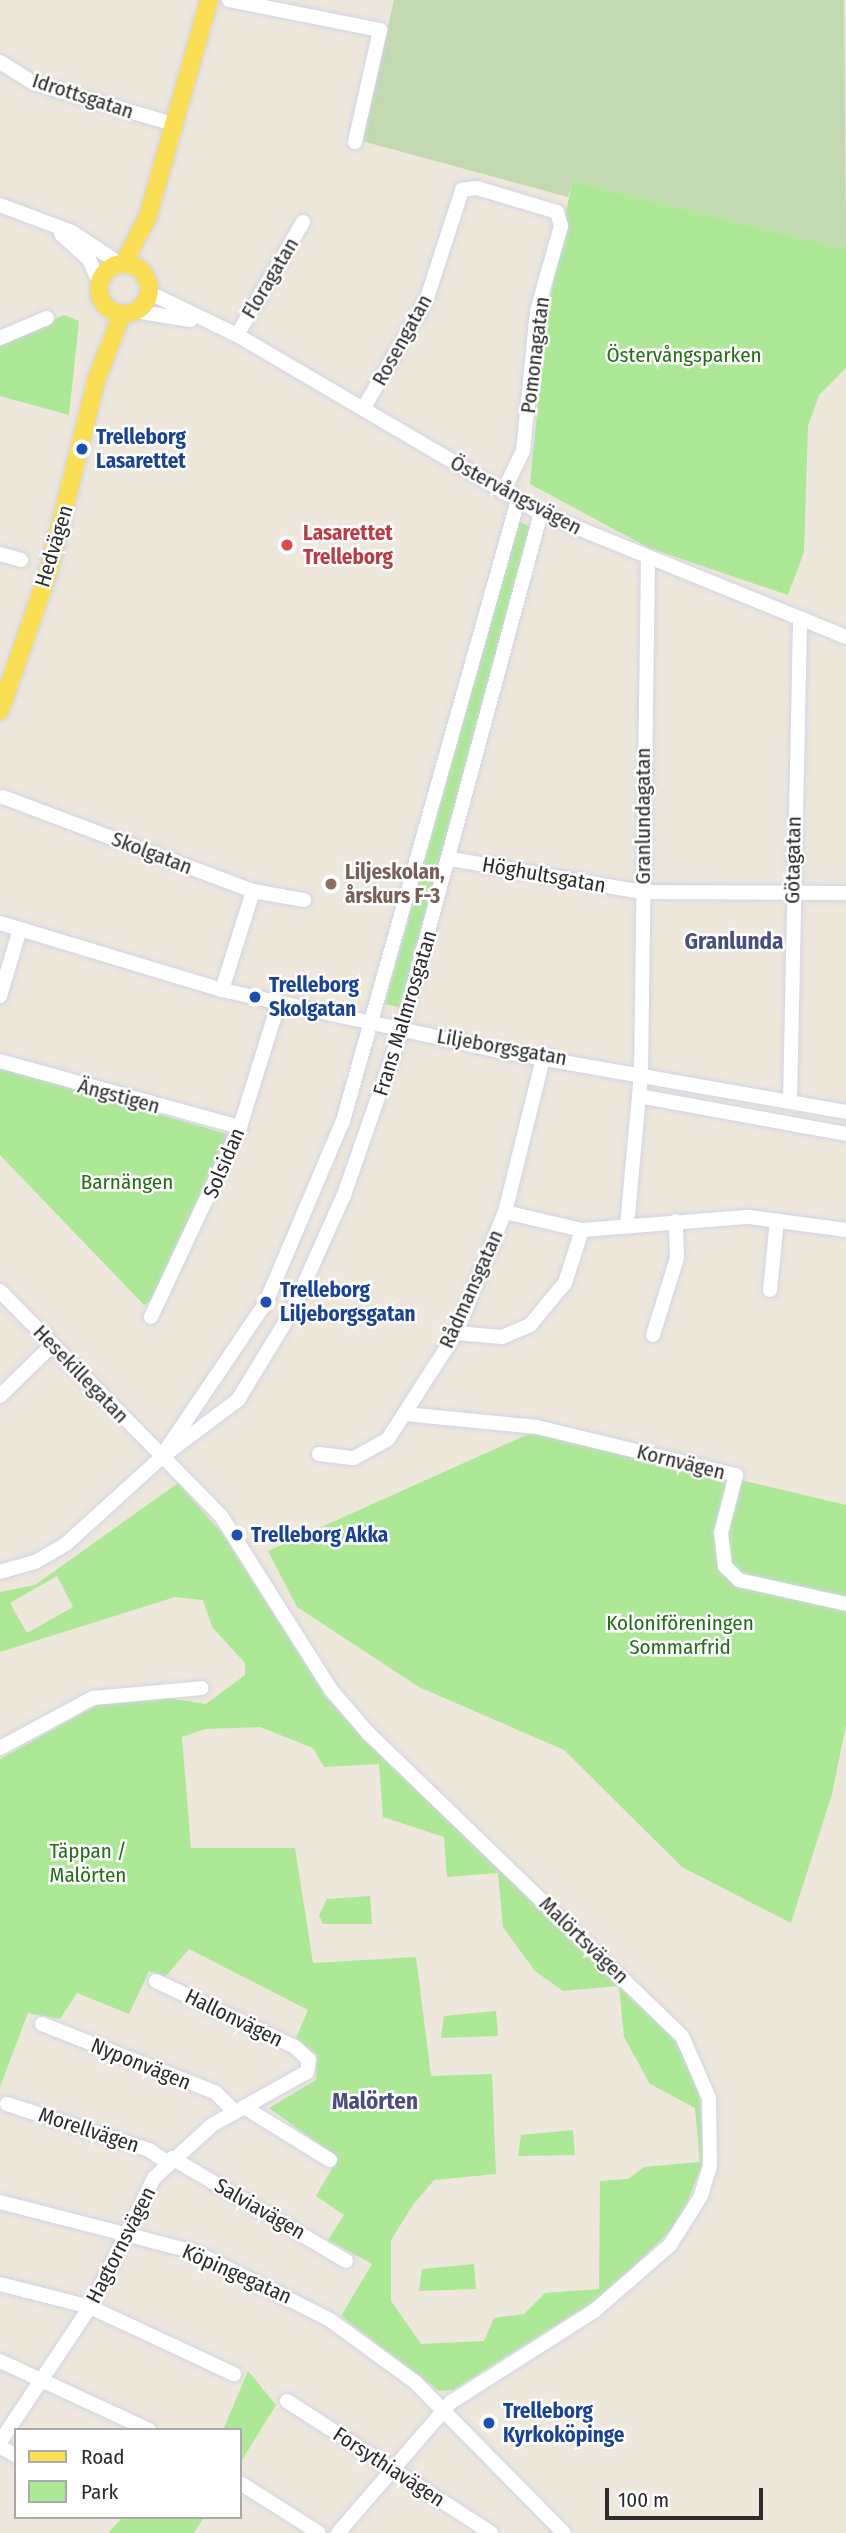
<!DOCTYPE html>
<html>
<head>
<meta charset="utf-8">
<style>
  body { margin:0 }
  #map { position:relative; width:846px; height:2533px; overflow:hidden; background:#eee7dc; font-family:"Fira Sans Condensed",sans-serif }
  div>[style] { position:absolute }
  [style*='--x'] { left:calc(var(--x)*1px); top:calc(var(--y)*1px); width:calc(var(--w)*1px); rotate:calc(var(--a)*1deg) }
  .green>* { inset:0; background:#ace895 }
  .cemetery>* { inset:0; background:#c2d9b2 }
  .roads { filter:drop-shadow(0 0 2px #d1d4e5) drop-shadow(0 0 2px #d1d4e5) }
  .minor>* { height:14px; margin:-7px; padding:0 7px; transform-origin:7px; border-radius:7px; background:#fff }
  .major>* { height:18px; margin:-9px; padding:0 9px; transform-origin:9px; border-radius:9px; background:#fade54 }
  .major>.ring { margin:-9px; padding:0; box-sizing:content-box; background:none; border:18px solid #fade54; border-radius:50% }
  .dots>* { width:19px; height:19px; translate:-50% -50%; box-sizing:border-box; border:4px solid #fff; border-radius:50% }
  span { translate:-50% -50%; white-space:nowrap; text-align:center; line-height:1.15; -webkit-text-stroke:5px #fff; paint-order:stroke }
  .street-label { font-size:21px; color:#2b2b2b }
  .park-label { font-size:21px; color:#226e15 }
  .transit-label { font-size:21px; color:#164399; font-weight:700 }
  .left { translate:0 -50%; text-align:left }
  .health-label { font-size:21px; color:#be3a42; font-weight:700 }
  .education-label { font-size:21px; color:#785e54; font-weight:700 }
  .neighbourhood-label { font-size:23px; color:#484e7f; font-weight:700 }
  .legend { position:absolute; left:14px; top:2428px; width:228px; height:91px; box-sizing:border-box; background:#fff; border:2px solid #aaa; margin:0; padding:9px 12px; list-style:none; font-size:21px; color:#2b2b2b }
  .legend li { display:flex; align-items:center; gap:14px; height:35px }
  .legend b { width:35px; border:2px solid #aaa }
  .scale { position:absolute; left:605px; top:2488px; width:158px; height:32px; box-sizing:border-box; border:4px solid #2b2b2b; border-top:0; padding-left:9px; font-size:21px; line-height:24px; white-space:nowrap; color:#2b2b2b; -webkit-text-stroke:5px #fff; paint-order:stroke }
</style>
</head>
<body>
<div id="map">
  <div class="green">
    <div style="clip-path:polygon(572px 181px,846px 249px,846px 368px,819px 395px,808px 426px,804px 552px,788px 595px,649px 548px,530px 484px,547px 316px)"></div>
    <div style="clip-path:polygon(64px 315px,79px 321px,69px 415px,0 396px,0 344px)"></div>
    <div style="clip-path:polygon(519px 521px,532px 528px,402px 1008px,385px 1004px)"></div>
    <div style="clip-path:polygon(0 1067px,230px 1135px,154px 1299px,144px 1305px,0 1155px)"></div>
    <div style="clip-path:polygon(535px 1431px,846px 1505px,846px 1725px,832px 1794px,791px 1923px,682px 1867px,564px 1750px,419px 1687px,297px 1607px,268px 1551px)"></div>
    <div style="clip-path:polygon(evenodd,178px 1483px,222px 1533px,327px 1698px,676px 2042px,698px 2085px,706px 2155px,680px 2221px,607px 2293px,453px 2390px,439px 2391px,341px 2316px,372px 2264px,328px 2240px,344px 2215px,316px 2196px,338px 2158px,269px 2108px,316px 2080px,317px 2055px,296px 2038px,308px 2010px,189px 1949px,165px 1977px,149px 1971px,129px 2014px,77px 1993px,60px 2019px,28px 2013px,0 2087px,0 1759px,97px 1705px,150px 1695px,206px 1704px,245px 1675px,245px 1663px,212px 1627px,203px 1600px,175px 1597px,0 1652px,0 1592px,35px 1585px,178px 1483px,57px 1576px,73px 1607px,27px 1633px,10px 1603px,57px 1576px,178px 1483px,260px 1727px,313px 1748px,324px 1767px,379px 1764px,383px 1817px,444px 1837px,447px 1877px,498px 1873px,503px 1927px,535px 1971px,563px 1991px,619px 1986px,624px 2037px,650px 2084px,695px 2108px,700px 2162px,644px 2167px,628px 2179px,600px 2181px,599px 2289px,545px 2293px,524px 2314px,494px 2318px,484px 2341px,421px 2344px,391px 2301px,391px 2240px,413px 2205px,434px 2180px,496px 2174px,492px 2074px,431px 2076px,416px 1957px,313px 1963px,295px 1848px,191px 1848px,182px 1737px,205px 1729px,260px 1727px)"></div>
    <div style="clip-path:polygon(370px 1896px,372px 1924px,323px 1924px,319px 1915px,327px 1899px)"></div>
    <div style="clip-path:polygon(496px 2011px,498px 2036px,441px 2038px,444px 2016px)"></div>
    <div style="clip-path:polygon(573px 2130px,575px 2155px,518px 2156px,521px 2135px)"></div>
    <div style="clip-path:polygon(474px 2264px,476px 2289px,419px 2291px,422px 2269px)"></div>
    <div style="clip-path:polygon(248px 2371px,276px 2405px,240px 2463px,240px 2430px,223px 2430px)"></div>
    <div style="clip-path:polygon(123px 2517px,204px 2517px,194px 2533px,108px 2533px)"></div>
  </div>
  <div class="cemetery">
    <div style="clip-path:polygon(394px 0,844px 0,846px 249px,572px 181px,568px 197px,362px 141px)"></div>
  </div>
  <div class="roads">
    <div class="minor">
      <div style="--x:229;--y:0;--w:154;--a:11.2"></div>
      <div style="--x:380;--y:30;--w:115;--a:102.6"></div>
      <div style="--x:0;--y:62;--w:39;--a:32"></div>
      <div style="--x:33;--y:83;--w:143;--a:16.3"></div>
      <div style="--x:0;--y:205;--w:77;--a:20.6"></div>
      <div style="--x:72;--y:232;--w:58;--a:33.7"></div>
      <div style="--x:61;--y:234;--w:38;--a:42"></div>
      <div style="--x:89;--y:259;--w:25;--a:67"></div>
      <div style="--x:148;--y:292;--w:99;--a:25.8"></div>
      <div style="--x:237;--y:335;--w:352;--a:30.4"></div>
      <div style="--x:541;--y:513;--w:329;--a:22.1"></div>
      <div style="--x:135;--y:311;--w:56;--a:9.3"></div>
      <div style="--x:237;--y:335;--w:131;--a:-59.7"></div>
      <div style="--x:0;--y:338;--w:51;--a:-23.1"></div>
      <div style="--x:363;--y:409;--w:128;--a:-60"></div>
      <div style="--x:427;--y:298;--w:114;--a:-72"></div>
      <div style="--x:462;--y:190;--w:15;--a:-8"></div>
      <div style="--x:477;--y:188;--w:84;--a:16.7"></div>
      <div style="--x:557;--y:212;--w:15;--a:74"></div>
      <div style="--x:561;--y:226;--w:88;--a:105.8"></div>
      <div style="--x:537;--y:311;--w:141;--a:95.7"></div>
      <div style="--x:523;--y:451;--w:46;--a:116"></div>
      <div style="--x:0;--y:554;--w:22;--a:16"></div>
      <div style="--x:3;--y:797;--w:267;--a:20.6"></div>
      <div style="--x:253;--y:891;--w:52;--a:10"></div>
      <div style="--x:451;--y:859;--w:194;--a:9.8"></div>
      <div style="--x:642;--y:892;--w:204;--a:0.3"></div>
      <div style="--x:0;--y:923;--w:232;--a:16.8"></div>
      <div style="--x:222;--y:990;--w:285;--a:12.4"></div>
      <div style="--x:500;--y:1051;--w:351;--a:10"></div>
      <div style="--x:222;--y:990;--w:104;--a:-72.6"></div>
      <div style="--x:0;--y:996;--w:70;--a:-73.4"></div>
      <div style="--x:0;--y:1061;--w:249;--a:15.4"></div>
      <div style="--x:639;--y:1096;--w:210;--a:10.4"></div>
      <div style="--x:790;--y:1101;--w:483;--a:-88.8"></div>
      <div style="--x:505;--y:1212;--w:79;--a:13.2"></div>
      <div style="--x:582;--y:1230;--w:168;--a:-4.5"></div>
      <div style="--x:749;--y:1217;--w:98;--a:7.6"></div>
      <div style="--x:627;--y:1225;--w:152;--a:-84.7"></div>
      <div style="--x:641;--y:1074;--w:516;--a:-89.22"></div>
      <div style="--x:770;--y:1290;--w:70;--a:-84.3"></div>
      <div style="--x:0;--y:1291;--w:315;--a:45.5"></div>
      <div style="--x:221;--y:1516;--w:206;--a:57.7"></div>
      <div style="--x:331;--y:1690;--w:57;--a:49.3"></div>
      <div style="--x:368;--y:1733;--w:436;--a:44"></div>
      <div style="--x:682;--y:2036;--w:68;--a:66.5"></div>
      <div style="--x:709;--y:2098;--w:68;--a:89.2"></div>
      <div style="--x:710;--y:2166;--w:31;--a:107"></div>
      <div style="--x:701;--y:2196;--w:58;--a:122.3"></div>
      <div style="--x:670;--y:2245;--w:101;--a:139"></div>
      <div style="--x:594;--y:2311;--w:169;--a:147.5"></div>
      <div style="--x:451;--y:2402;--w:173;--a:130.8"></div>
      <div style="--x:151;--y:1317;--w:210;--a:-64.9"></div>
      <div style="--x:240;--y:1127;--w:131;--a:-72.7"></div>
      <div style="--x:456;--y:1333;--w:46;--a:5"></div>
      <div style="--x:502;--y:1337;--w:30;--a:-23"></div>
      <div style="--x:530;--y:1325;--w:55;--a:-50.2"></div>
      <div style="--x:565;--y:1283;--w:56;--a:-72.2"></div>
      <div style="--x:653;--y:1335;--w:81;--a:-72.7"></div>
      <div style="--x:677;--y:1258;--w:37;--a:-92"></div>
      <div style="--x:0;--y:1396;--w:73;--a:-44.4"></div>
      <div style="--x:405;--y:1414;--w:133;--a:5.6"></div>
      <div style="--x:537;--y:1427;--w:205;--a:13.6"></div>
      <div style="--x:736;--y:1475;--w:60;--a:104.5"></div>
      <div style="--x:721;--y:1533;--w:33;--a:83"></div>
      <div style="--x:725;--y:1566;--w:20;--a:45"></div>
      <div style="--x:739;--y:1580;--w:110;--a:12.6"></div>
      <div style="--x:168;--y:1447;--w:175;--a:-55.9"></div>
      <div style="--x:266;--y:1302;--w:197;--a:-67"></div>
      <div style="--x:343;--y:1121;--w:645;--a:-74.26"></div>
      <div style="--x:319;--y:1454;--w:35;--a:7"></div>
      <div style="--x:354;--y:1458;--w:39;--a:-29"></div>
      <div style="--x:388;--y:1439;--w:126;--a:-57.3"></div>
      <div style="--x:456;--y:1333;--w:131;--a:-68"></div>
      <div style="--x:505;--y:1212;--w:163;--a:-76.1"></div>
      <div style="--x:0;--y:1572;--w:36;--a:-16"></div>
      <div style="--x:35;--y:1562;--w:36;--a:-30"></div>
      <div style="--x:66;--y:1544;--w:130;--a:-42.2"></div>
      <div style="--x:162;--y:1457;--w:95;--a:-36.9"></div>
      <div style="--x:238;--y:1400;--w:104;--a:-58.8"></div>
      <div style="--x:292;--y:1311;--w:127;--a:-65.9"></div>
      <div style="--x:344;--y:1195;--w:177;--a:-70.8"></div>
      <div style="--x:402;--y:1028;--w:533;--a:-74.9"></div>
      <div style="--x:0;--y:1748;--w:106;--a:-28.3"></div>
      <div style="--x:93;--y:1698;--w:109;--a:-5.2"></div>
      <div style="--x:42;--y:2024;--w:186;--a:21.5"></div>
      <div style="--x:215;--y:2092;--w:28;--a:45"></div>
      <div style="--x:7;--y:2104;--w:149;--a:17.9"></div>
      <div style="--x:149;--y:2150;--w:23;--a:34"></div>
      <div style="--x:244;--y:2107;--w:101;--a:31.6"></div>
      <div style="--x:172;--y:2158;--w:202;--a:30.6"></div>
      <div style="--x:0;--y:2202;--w:201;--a:14.4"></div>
      <div style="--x:195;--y:2252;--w:151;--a:26.7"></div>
      <div style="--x:330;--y:2320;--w:105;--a:36.1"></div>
      <div style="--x:415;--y:2382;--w:212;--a:45.4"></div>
      <div style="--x:0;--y:2284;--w:93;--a:14.3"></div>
      <div style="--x:90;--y:2307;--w:159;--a:25"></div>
      <div style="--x:0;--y:2361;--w:164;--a:24.8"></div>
      <div style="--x:287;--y:2401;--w:243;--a:32.9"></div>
      <div style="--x:0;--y:2442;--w:162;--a:-56.3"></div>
      <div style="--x:90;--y:2307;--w:144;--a:-63.6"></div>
      <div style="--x:154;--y:2178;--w:79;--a:-42.4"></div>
      <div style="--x:212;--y:2125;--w:109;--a:-29.2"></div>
      <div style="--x:307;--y:2072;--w:12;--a:-81"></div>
      <div style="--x:309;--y:2060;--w:19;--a:-137"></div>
      <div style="--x:295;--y:2047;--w:154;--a:-154.6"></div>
      <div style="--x:0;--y:2447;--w:18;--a:27"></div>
      <div style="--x:240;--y:2483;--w:93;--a:32.3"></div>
    </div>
    <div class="major">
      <div style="--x:124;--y:263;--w:53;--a:-62.9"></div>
      <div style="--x:148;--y:216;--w:224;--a:-74.2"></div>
      <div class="ring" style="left:99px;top:264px;width:32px;height:32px"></div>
      <div style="--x:0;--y:711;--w:149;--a:-70.8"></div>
      <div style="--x:49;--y:570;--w:198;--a:-76"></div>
      <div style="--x:97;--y:378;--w:69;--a:-68.7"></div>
    </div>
  </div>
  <div class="dots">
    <div style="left:82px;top:449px;background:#1a4fb4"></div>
    <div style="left:287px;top:545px;background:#e0444e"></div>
    <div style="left:331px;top:884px;background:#8d6e63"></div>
    <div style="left:255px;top:997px;background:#1a4fb4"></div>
    <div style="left:266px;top:1302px;background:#1a4fb4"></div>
    <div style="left:237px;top:1535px;background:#1a4fb4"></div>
    <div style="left:489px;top:2423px;background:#1a4fb4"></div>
  </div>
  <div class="street-label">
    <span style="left:83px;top:96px;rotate:18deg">Idrottsgatan</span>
    <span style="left:270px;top:278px;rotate:-59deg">Floragatan</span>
    <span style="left:402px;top:340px;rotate:-61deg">Rosengatan</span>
    <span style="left:535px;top:355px;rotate:-83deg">Pomonagatan</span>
    <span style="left:516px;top:495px;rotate:28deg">Östervångsvägen</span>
    <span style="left:54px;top:546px;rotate:-73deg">Hedvägen</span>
    <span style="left:643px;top:816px;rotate:-90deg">Granlundagatan</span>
    <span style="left:152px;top:853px;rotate:21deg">Skolgatan</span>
    <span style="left:793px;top:860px;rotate:-89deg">Götagatan</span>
    <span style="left:544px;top:875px;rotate:10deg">Höghultsgatan</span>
    <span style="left:405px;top:1013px;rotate:-73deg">Frans Malmrosgatan</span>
    <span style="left:502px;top:1047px;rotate:10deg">Liljeborgsgatan</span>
    <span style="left:119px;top:1096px;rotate:15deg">Ängstigen</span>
    <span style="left:224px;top:1163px;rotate:-67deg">Solsidan</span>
    <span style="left:471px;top:1289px;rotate:-66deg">Rådmansgatan</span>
    <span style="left:81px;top:1374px;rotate:46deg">Hesekillegatan</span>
    <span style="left:681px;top:1462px;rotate:14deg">Kornvägen</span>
    <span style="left:584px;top:1940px;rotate:44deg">Malörtsvägen</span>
    <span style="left:234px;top:2018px;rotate:26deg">Hallonvägen</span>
    <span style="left:141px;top:2064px;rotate:22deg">Nyponvägen</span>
    <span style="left:89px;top:2130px;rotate:18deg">Morellvägen</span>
    <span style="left:260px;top:2209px;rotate:30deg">Salviavägen</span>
    <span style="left:121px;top:2245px;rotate:-63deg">Hagtornsvägen</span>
    <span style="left:237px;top:2274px;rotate:24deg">Köpingegatan</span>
    <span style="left:389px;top:2467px;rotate:33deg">Forsythiavägen</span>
  </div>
  <div class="park-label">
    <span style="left:684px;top:355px">Östervångsparken</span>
    <span style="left:127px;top:1182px">Barnängen</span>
    <span style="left:680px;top:1635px">Koloniföreningen<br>Sommarfrid</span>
    <span style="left:88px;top:1863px">Täppan /<br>Malörten</span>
  </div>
  <div class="transit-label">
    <span class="left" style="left:96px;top:449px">Trelleborg<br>Lasarettet</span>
    <span class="left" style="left:269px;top:997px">Trelleborg<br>Skolgatan</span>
    <span class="left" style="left:280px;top:1302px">Trelleborg<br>Liljeborgsgatan</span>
    <span class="left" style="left:251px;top:1535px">Trelleborg Akka</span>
    <span class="left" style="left:503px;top:2423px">Trelleborg<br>Kyrkoköpinge</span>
  </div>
  <div class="health-label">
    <span class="left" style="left:303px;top:545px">Lasarettet<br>Trelleborg</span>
  </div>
  <div class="education-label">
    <span class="left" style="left:345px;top:884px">Liljeskolan,<br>årskurs F-3</span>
  </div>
  <div class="neighbourhood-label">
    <span style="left:734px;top:941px">Granlunda</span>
    <span style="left:375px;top:2101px">Malörten</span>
  </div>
  <ul class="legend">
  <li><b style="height:9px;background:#fade54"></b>Road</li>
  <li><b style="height:19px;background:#ace895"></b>Park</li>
  </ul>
  <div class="scale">100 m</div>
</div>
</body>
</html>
